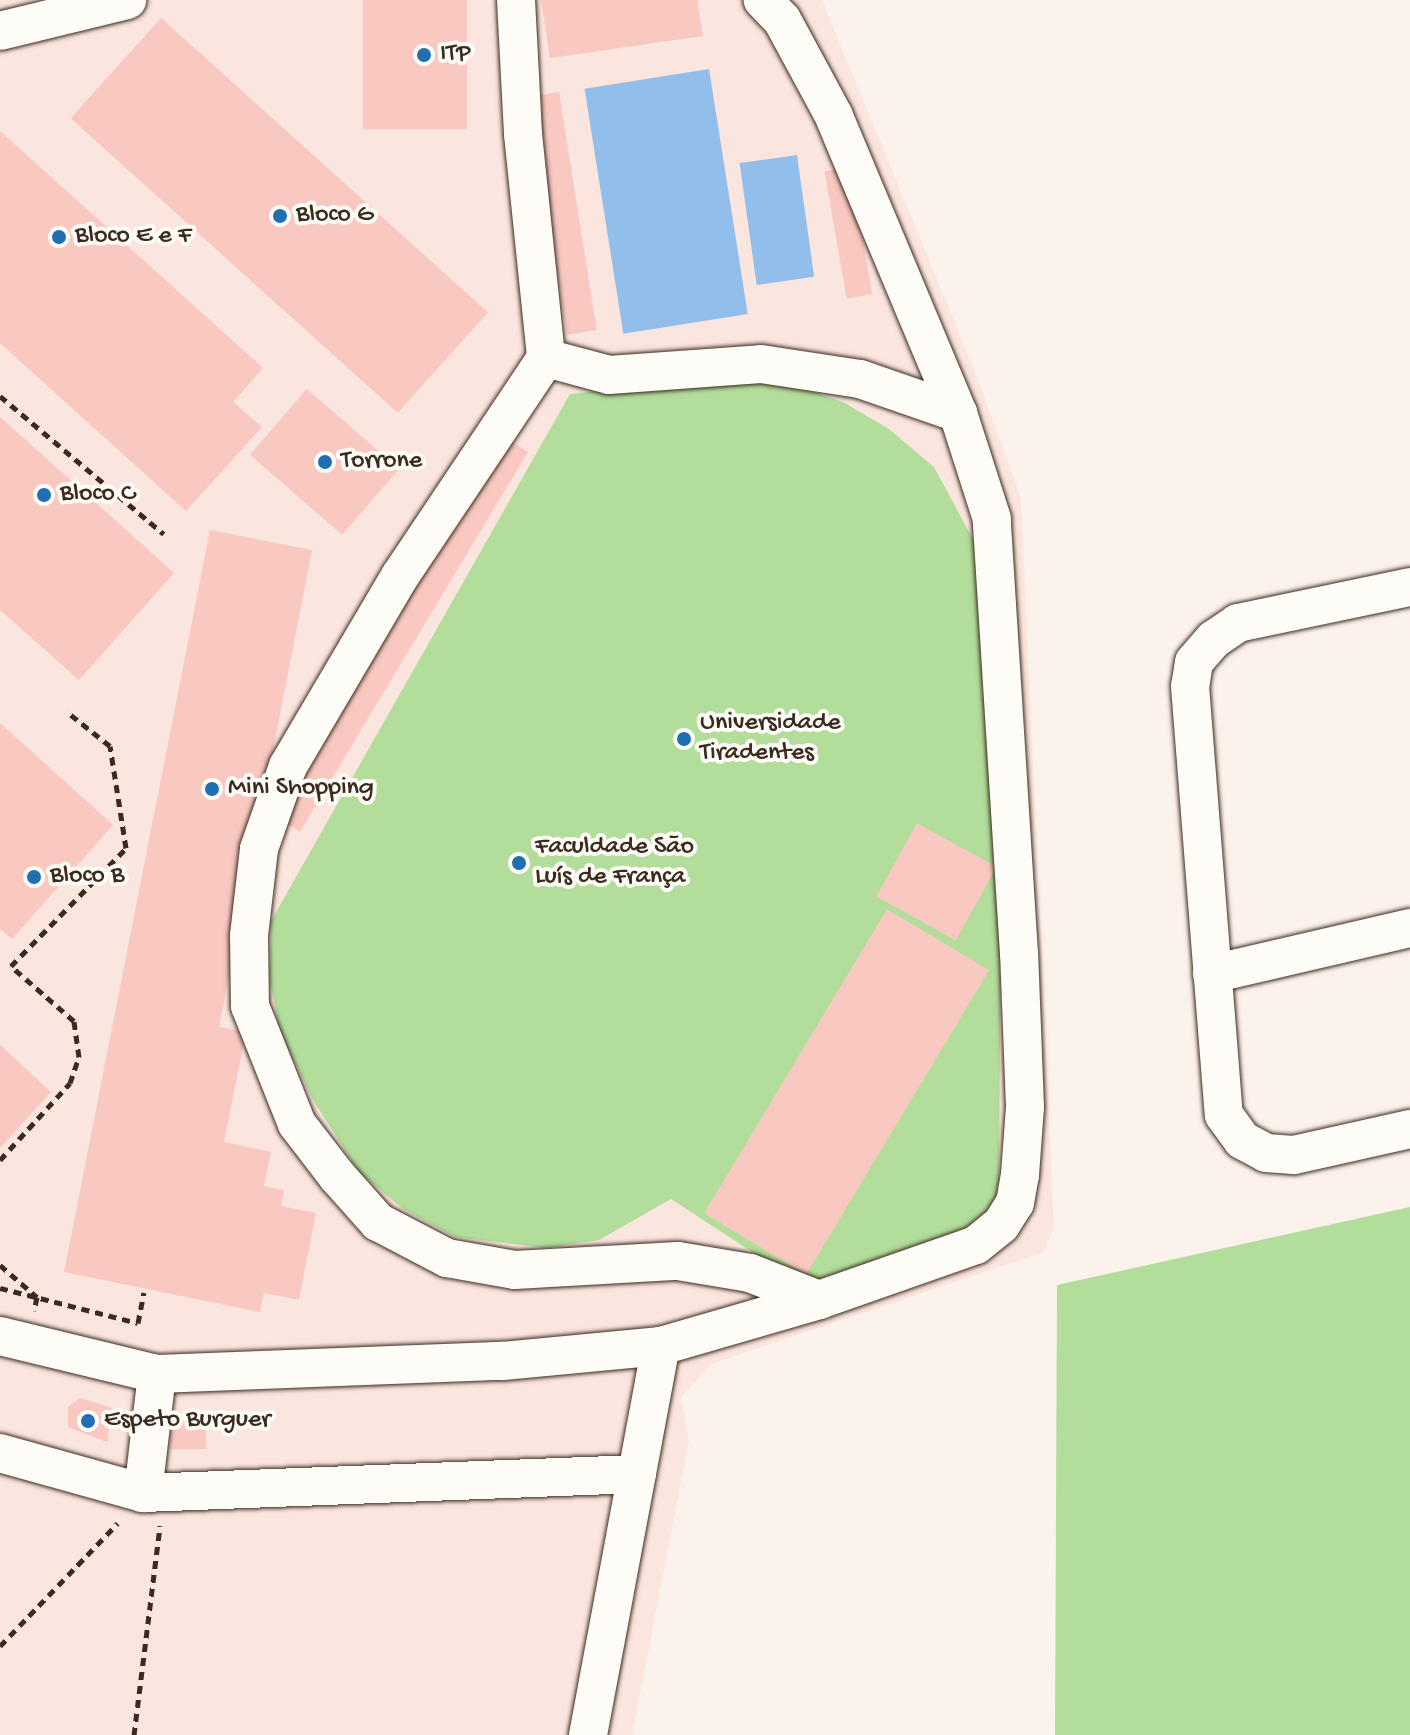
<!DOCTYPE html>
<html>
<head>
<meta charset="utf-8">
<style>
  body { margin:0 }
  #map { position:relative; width:1410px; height:1735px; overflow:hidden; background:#fcf2ec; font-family:"Gochi Hand",sans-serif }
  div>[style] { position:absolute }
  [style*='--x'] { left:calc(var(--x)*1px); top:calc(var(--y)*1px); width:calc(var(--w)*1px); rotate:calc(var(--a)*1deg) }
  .built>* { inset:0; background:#fbe5df }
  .green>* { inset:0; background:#b2dd9b }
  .water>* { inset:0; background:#92beeb; transform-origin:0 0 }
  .building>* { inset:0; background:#f8c8c1; transform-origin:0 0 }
  .path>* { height:5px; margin-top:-2.5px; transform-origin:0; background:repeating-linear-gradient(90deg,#3b2a1e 0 8px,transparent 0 14px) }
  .roads { filter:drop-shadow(0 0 2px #3b2a1e) drop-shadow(0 0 2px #3b2a1e) }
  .minor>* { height:38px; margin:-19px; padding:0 19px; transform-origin:19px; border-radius:19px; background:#fdfcf7 }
  .dots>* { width:22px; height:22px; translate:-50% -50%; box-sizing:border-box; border:4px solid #fdfcf7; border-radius:50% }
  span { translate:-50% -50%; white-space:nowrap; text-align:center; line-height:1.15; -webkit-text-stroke:8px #fdfcf7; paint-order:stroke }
  .poi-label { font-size:26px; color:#3b2a1e }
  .left { translate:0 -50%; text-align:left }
</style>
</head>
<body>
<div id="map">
  <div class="built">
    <div style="clip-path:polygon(0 0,822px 0,974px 369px,1021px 498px,1054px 1228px,1044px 1252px,711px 1364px,681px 1398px,689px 1441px,632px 1735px,0 1735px)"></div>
  </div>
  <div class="green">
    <div style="clip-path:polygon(709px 379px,787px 383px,843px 402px,889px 429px,934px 467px,975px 543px,1001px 866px,999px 1194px,985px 1225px,809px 1289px,671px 1199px,599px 1240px,547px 1248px,455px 1237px,403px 1209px,359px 1172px,313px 1100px,280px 1031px,270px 981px,271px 921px,570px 394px)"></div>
    <div style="clip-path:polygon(1410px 1207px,1410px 1735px,1055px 1735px,1057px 1285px)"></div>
  </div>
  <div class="water">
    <div style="left:709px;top:69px;width:248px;height:126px;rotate:81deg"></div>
    <div style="left:797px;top:155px;width:123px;height:58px;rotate:82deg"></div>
  </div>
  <div class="building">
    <div style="left:363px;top:0;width:104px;height:129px"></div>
    <div style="clip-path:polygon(541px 0,697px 0,703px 36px,550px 58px)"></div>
    <div style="left:161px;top:18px;width:440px;height:135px;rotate:42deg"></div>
    <div style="left:559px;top:92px;width:241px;height:30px;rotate:81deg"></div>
    <div style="clip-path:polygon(0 131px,263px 368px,233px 402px,262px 427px,186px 511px,0 343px)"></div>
    <div style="left:850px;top:167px;width:129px;height:26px;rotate:80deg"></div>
    <div style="left:307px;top:389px;width:122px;height:87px;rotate:41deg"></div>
    <div style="clip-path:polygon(0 417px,174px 573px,79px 680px,0 610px)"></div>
    <div style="left:505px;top:438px;width:27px;height:443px;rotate:31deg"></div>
    <div style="clip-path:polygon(210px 530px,312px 550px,219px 1027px,246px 1032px,224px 1142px,271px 1152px,264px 1186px,284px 1190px,281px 1206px,316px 1213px,299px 1300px,264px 1293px,260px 1312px,64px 1272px)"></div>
    <div style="clip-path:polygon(0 723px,113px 825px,12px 939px,0 929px)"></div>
    <div style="left:917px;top:823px;width:91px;height:84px;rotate:29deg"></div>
    <div style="left:887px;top:909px;width:119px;height:355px;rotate:31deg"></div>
    <div style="clip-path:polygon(0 1045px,51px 1092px,0 1148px)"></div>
    <div style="clip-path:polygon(80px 1398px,112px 1408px,107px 1442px,68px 1427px,68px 1407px)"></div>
    <div style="left:170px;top:1415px;width:36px;height:34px"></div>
  </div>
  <div class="path">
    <div style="--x:0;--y:396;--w:214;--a:40.1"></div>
    <div style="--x:0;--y:1160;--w:104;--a:-47.7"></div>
    <div style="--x:70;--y:1083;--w:28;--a:-71"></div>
    <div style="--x:79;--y:1057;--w:36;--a:-98"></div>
    <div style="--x:74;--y:1021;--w:84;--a:-138.9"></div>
    <div style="--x:11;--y:966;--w:165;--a:-45.7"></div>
    <div style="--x:126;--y:848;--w:103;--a:-98.9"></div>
    <div style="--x:110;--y:746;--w:56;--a:-141.5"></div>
    <div style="--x:0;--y:1265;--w:49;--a:40.9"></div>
    <div style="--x:37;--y:1297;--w:14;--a:102"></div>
    <div style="--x:0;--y:1288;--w:142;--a:14.2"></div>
    <div style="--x:138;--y:1323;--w:31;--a:-79"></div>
    <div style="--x:0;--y:1646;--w:170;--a:-46.2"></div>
    <div style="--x:134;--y:1735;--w:211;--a:-82.9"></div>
  </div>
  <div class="roads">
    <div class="minor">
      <div style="--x:516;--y:0;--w:134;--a:87"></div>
      <div style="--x:523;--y:134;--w:225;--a:84.1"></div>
      <div style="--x:546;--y:358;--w:262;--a:123.8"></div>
      <div style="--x:400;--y:576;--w:221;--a:120.5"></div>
      <div style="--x:288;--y:766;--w:88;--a:109.3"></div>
      <div style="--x:259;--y:849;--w:88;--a:96.6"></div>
      <div style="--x:249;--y:936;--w:70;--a:89.2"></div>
      <div style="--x:250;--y:1006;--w:127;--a:68.3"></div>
      <div style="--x:297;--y:1124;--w:66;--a:52.4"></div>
      <div style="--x:337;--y:1176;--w:62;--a:48.3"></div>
      <div style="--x:378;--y:1222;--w:78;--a:27.6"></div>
      <div style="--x:447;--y:1258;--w:69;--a:10"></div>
      <div style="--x:515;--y:1270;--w:163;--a:-3.2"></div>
      <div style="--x:678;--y:1261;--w:73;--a:9.5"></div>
      <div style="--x:750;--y:1273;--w:74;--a:21.4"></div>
      <div style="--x:0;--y:31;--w:131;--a:-13.7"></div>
      <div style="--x:546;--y:358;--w:65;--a:15.1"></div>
      <div style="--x:609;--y:375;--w:152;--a:-4.1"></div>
      <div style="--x:761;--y:364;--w:100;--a:8.6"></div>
      <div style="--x:860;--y:379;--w:104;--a:19.1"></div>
      <div style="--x:1410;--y:587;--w:176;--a:168.2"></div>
      <div style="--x:1238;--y:623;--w:29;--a:146"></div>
      <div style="--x:1214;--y:639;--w:30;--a:131"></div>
      <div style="--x:1194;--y:662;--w:24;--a:99"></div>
      <div style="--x:1190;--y:686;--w:430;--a:85.5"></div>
      <div style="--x:1224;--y:1115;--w:31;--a:54"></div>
      <div style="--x:1242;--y:1140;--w:27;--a:28"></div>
      <div style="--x:1266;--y:1153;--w:28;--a:4"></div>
      <div style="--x:1294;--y:1155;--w:119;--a:-12.6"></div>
      <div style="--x:1212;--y:974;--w:203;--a:-13.1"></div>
      <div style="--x:0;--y:1336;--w:162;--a:13.6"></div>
      <div style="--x:157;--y:1374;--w:346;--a:-2.2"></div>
      <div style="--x:503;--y:1361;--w:159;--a:-5.4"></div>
      <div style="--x:0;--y:1453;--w:148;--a:15.6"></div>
      <div style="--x:143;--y:1493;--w:494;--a:-2.2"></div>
      <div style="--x:143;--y:1493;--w:120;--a:-83.3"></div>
      <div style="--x:588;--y:1735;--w:396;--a:-79.4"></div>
      <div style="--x:661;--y:1346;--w:165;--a:-16.2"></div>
      <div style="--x:819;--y:1300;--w:166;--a:-19.3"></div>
      <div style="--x:976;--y:1245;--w:32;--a:-39"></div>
      <div style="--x:1001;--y:1225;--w:26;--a:-58"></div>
      <div style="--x:1015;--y:1203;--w:28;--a:-80"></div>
      <div style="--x:1020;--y:1175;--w:68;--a:-85.8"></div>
      <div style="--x:1025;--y:1107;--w:153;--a:-92.2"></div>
      <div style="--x:1019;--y:954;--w:436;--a:-93.6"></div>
      <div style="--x:992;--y:519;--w:111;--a:-107.8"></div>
      <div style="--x:958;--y:413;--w:322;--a:-112.7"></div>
      <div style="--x:834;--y:116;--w:109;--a:-118.4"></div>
      <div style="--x:782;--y:20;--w:28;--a:-134"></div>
    </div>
  </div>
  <div class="dots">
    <div style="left:424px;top:55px;background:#1f6fb2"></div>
    <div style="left:280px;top:216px;background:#1f6fb2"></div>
    <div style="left:59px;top:237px;background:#1f6fb2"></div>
    <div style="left:325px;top:462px;background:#1f6fb2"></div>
    <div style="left:44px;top:495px;background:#1f6fb2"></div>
    <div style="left:684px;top:739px;background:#1f6fb2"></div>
    <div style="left:212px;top:789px;background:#1f6fb2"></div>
    <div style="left:519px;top:863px;background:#1f6fb2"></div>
    <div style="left:34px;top:877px;background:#1f6fb2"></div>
    <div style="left:88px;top:1421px;background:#1f6fb2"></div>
  </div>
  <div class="poi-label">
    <span class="left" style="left:440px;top:55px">ITP</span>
    <span class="left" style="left:296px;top:216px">Bloco G</span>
    <span class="left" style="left:75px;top:237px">Bloco E e F</span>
    <span class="left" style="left:341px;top:462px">Torrone</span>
    <span class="left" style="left:60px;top:495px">Bloco C</span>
    <span class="left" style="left:700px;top:739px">Universidade<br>Tiradentes</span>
    <span class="left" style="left:228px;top:789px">Mini Shopping</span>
    <span class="left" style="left:535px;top:863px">Faculdade São<br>Luís de França</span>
    <span class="left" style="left:50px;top:877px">Bloco B</span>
    <span class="left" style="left:104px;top:1421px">Espeto Burguer</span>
  </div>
</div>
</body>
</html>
